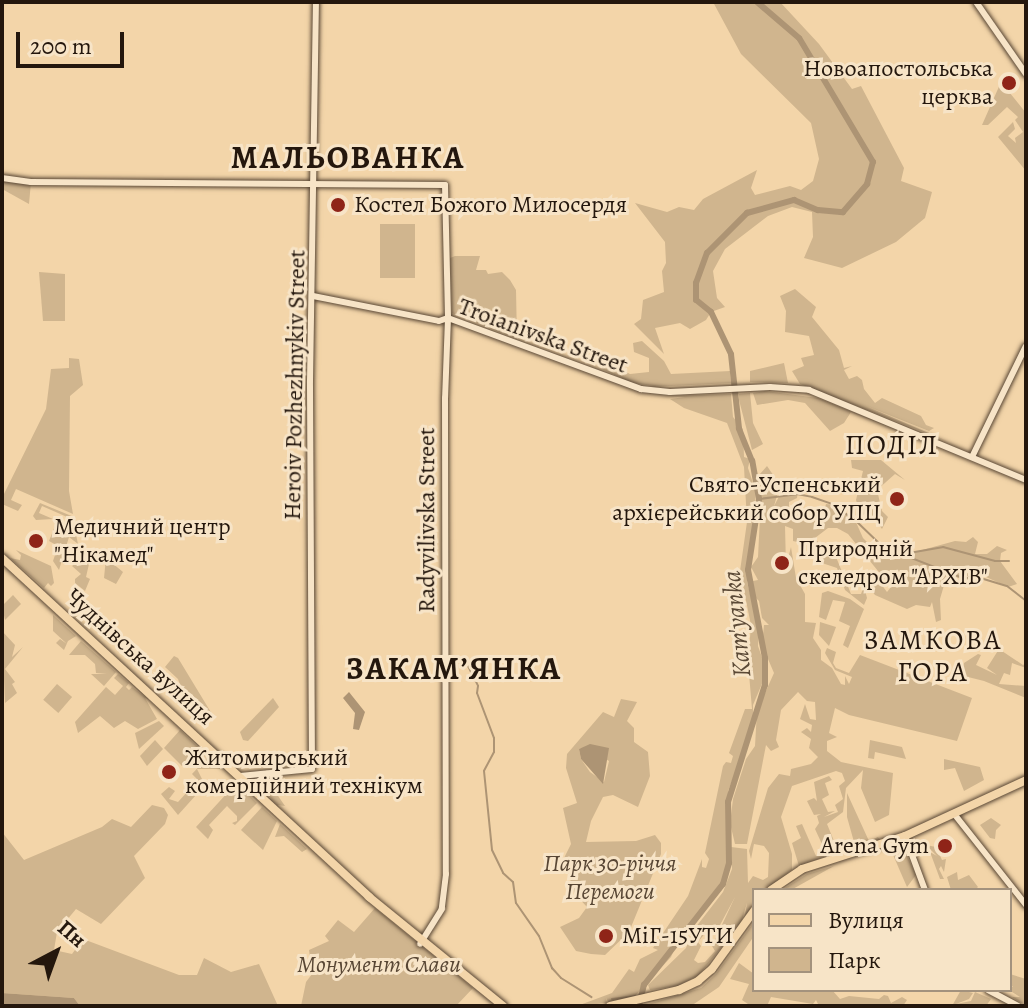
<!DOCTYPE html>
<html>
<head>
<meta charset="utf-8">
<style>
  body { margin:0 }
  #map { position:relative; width:1028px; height:1008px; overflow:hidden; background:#f3d5a9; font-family:Alegreya,serif }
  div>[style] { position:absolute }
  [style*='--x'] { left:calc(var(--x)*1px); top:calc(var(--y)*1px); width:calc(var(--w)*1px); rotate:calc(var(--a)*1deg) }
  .green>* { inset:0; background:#d0b58e; transform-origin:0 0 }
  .water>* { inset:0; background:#ad9474 }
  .stream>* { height:2px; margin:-1px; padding:0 1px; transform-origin:1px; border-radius:1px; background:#ad9474 }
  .river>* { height:6px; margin:-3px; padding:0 3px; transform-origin:3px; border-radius:3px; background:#ad9474 }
  .roads { filter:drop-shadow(0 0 2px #584634) drop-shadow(0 0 2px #584634) }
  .minor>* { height:6px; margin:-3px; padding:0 3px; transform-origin:3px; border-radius:3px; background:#f7e4c7 }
  .major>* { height:8px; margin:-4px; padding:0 4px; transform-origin:4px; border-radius:4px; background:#f3d5a9 }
  .dots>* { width:22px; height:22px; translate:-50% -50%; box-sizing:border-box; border:4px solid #f7e4c7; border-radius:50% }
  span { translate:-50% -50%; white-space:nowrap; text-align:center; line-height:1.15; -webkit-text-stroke:6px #f7e4c7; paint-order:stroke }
  .poi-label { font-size:24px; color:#24170d }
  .right { translate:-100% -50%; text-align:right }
  .left { translate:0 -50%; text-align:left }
  .street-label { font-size:24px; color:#24170d }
  .park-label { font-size:24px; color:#584634; font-style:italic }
  .water-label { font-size:26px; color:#5b4936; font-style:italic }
  .quarter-label { font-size:28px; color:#24170d; letter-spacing:2px }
  .district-label { font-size:32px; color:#24170d; font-weight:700; letter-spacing:2px }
  .frame { position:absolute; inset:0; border:4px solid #24170d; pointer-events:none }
  .legend { position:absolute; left:752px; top:888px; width:260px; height:104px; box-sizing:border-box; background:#f7e4c7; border:2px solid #a3927d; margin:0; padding:10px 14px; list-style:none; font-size:24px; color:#24170d }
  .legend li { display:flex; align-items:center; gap:16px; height:40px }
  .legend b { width:40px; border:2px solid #a3927d }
  .north { position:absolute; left:16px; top:912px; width:80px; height:80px; -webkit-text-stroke:6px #f7e4c7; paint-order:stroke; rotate:41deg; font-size:22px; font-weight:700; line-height:32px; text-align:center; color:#24170d }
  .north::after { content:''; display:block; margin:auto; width:28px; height:36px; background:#24170d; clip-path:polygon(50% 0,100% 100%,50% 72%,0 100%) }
  .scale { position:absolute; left:16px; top:32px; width:108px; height:36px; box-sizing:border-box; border:4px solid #24170d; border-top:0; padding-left:10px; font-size:24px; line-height:28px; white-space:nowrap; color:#24170d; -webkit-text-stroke:6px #f7e4c7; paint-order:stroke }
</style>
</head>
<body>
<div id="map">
  <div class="green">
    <div style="clip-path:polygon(713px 2px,780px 2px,819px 44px,852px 89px,861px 86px,904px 168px,901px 181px,932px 192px,925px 218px,896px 242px,842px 268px,804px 258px,813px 237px,812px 212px,792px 207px,768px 216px,725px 249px,713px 271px,717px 298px,725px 307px,711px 312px,706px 320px,690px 329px,680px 323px,655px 328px,664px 354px,634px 324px,641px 319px,643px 300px,664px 292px,662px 271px,666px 263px,665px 242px,635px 203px,667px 212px,679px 207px,694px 210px,703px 199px,757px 170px,751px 188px,755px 195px,790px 186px,801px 190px,813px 181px,819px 159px,811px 123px,741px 54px)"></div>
    <div style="clip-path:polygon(1001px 82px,1026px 113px,1026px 171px,998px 137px,1013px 122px,1015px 129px,1008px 136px,1016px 143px,1015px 138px,1023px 132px,1015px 120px,1018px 117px,1007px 107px,988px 125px,982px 125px)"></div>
    <div style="clip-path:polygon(2px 178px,31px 182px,29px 204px,2px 189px)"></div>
    <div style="left:380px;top:224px;width:35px;height:54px"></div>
    <div style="clip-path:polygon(455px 256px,480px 256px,476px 270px,486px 270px,488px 274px,502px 272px,510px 280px,516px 290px,517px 339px,452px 313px,450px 258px)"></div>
    <div style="clip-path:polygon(39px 272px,65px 274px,65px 321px,43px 321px)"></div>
    <div style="clip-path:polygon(795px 289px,816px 307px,812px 317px,839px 350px,844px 368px,852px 366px,844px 370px,849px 379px,857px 376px,862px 380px,864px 389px,875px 403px,882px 398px,921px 416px,926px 425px,934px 428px,929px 431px,866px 406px,947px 441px,800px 384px,792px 371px,804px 366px,801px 358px,814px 355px,809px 336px,785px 332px,786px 311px,780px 296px)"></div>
    <div style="clip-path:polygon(642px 341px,664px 361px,671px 374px,730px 371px,731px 383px,651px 387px,654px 386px,632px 383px,602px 369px,601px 365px,610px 364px,630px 374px,649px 372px,649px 358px,634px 352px,633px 343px)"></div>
    <div style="clip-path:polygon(69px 358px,79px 359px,83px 385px,70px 396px,69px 491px,73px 514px,16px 489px,11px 500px,22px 505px,18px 511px,2px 504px,2px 498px,46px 409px,51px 369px,69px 368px)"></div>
    <div style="clip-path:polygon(784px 363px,788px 383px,750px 382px,750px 371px)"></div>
    <div style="clip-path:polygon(765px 391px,818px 398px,925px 441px,851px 412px,844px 423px,830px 431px,805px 403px,788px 400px,757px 405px,753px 393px)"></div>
    <div style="clip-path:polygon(750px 393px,753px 423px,763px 444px,752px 450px,739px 400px,739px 394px)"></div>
    <div style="clip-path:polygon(731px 394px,733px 417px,743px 429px,744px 457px,750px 459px,748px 468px,756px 492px,747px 582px,759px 627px,758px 646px,767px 672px,753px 705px,753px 728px,728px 791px,730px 844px,725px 876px,678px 941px,671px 957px,635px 996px,608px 1002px,606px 998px,607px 1003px,577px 1006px,612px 993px,629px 969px,634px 972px,640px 959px,658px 950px,653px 948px,688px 896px,702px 859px,702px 867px,706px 868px,709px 859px,705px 853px,723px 766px,726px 762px,731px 763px,733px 756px,729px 753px,745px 709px,752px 709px,748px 662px,751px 625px,740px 571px,747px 522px,744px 467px,727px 423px,684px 408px,670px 399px,685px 397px,670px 396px)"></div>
    <div style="clip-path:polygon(851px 460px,881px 460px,905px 480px,895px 474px,877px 490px,882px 511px,888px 517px,882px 529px,869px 511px,863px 515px,859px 509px,856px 500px,863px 471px,852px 468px)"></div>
    <div style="clip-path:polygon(evenodd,767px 466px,780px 485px,774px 506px,782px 491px,791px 493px,795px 487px,798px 490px,797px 498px,789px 502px,789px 507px,784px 511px,791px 520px,797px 514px,805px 519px,823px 515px,826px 504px,846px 506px,844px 513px,855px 520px,863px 538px,878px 553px,893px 558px,955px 541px,966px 542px,973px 537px,978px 542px,975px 554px,987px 554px,997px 546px,1007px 550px,1001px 553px,1000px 561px,1017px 584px,1008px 587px,984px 576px,977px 576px,974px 582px,947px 575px,940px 599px,941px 620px,936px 622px,932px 602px,930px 607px,916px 605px,907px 609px,875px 595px,869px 587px,872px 582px,881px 584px,887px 592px,891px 587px,848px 534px,837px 528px,828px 528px,815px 538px,821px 546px,834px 552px,851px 594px,861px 594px,864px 586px,867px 598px,864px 605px,845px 590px,837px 568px,819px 562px,811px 545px,793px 541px,793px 529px,785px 526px,786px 566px,791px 547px,796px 578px,805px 594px,805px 622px,816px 623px,813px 638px,821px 650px,821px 660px,832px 668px,841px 684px,845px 685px,845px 676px,849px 684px,852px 677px,835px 670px,825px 653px,827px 648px,836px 652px,833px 663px,836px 668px,849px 673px,860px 655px,972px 698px,957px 741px,849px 715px,835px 708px,829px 733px,837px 737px,827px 741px,827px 751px,841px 762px,893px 773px,889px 815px,875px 822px,861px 788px,863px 770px,846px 788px,843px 812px,827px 824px,839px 853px,827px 855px,815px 829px,819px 823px,817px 816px,821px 814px,814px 815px,807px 801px,814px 798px,817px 801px,814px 782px,829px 776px,832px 780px,825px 783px,829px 795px,822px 799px,828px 812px,835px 811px,824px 817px,838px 812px,835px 805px,843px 799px,839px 786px,845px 781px,842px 773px,836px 771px,792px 786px,781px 817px,792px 854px,792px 870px,766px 890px,754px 890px,754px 905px,745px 916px,747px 903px,741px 923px,699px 975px,678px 986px,650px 990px,648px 985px,686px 948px,692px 932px,723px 892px,732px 869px,731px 847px,747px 849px,748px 883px,753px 876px,763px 880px,768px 877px,769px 853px,764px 846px,754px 844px,751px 859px,749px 851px,768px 788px,779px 774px,790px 776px,791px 769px,811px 764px,818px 757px,809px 748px,811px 739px,801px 732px,807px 728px,811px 732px,812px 725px,800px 719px,805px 704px,810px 719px,816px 720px,815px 702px,807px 701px,798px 692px,781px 710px,776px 740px,779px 747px,771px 751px,766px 745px,747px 844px,735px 844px,730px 823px,733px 799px,746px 759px,755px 746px,757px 711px,774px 673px,762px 645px,764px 625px,769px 625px,762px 618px,759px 601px,754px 596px,753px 581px,758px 580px,751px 567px,758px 557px,761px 497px,759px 475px,767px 466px,735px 897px,712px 946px,715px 951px,705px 962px,698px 963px,694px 960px,701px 946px,698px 942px,711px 926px,720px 925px,735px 897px)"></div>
    <div style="clip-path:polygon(40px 503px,74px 517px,74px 520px,42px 506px,39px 513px,53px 519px,36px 520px,33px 516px)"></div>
    <div style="clip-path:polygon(57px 521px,71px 527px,74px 525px,78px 544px,69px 537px,59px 570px,53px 561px,58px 546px,49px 541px)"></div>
    <div style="clip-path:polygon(16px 550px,51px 566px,54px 583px,51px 586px,48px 583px,44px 588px,10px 558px,20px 560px,21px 555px)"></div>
    <div style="clip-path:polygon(92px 551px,86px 577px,90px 579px,85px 591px,75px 583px,75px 579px,81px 574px,72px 566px)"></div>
    <div style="clip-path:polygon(106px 558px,123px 572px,116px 584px,104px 578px)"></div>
    <div style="clip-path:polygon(828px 591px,850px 599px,864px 609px,848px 648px,843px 645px,850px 626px,839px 621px,845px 602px,833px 600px,826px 620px,819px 617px,822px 593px)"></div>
    <div style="clip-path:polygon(13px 595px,21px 604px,5px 620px,2px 606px)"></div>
    <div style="clip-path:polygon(53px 615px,76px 636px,68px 641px,64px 650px,56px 643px,60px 639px,67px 644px,53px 631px)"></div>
    <div style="clip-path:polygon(820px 622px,836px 627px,829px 646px,819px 635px)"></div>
    <div style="clip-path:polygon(2px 631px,15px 645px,12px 657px,23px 647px,5px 669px,15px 682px,12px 684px,17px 693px,5px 703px)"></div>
    <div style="clip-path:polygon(81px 641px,116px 672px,104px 686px,91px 674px,107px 674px,96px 673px,95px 664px,85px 655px,69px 655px)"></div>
    <div style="clip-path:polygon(999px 649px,1023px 665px,1026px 663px,1026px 668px,1012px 663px,1010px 675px,1004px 673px,999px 684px,1026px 686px,1026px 698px,984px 681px,968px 677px,966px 682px,961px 677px,964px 663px,978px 654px,981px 655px,976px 665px,997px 675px,987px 668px)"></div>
    <div style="clip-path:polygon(174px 656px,178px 658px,215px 719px,182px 690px,178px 679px,165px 667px)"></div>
    <div style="clip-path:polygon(118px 674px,129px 683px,126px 687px,129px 690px,132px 687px,145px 697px,123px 675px,151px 700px,145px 698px,157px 719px,138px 729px,125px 721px,114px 728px,100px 716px,78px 733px,75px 722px,106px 687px,115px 695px,123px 686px,114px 678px)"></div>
    <div style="left:57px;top:684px;width:20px;height:21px;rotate:41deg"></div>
    <div style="clip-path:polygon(273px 698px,279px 707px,248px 741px,243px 740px,240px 732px)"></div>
    <div style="clip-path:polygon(evenodd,621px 699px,637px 702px,627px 721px,634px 728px,634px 742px,648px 752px,650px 776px,638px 807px,613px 795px,603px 797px,591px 821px,586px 842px,636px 841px,655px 835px,661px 843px,661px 854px,629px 932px,605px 955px,591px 954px,576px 951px,560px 927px,579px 918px,587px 907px,574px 893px,564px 858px,571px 844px,563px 808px,577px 803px,566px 768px,567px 754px,603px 712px,614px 717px,621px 699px,586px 747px,609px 761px,604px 782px,590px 772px,581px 759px,579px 749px,586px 747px)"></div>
    <div style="clip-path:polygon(159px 721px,164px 726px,139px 749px,135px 733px)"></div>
    <div style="clip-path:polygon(180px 730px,201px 750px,185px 767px,184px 762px,182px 766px,164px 748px)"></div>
    <div style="clip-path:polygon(155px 740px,163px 749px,147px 766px,140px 756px)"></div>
    <div style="clip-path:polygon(870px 740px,902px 747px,906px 759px,875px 752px,874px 759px,868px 758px)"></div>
    <div style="clip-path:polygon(208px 757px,221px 769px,197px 769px,205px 785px,178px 815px,161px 794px,169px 787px,175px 791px,169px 799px,178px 802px,198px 780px,192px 774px)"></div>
    <div style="clip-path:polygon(944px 759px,980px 767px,984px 780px,964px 791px,955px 768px,944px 770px)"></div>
    <div style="clip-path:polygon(267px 780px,285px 806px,278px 805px,280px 810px,260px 791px,273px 800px,260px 788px)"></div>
    <div style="clip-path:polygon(240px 786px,257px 803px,235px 825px,232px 823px,237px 821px,237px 816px,227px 806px,209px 825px,213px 830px,208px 839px,196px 827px,230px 790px,238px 790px)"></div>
    <div style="clip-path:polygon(847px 793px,869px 841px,878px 837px,880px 840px,862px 846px,854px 842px,847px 817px)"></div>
    <div style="clip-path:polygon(152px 805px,164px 808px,168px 815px,165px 824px,134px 856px,145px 878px,101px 924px,76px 909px,57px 932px,54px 950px,72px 954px,83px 939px,179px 975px,197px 975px,204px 958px,231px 972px,259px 964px,278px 1006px,80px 1006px,74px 998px,2px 993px,2px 832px,24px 860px,102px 827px,112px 819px,131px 827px)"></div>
    <div style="clip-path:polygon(262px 807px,277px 821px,263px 850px,241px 830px)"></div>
    <div style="clip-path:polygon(991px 818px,1001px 825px,996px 830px,995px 839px,990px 838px,980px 825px)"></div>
    <div style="clip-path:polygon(280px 824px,307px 849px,302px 852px,284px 836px,275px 837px)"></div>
    <div style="clip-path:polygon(802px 824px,816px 856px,823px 853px,824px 857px,799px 866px,792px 843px,801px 838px,796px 826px)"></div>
    <div style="clip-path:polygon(902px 845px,916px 875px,907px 887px,890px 848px)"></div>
    <div style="clip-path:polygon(926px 845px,936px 847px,942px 860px,946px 859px,944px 872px,941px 866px,939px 869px,944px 879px,940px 879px,930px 852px,937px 856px)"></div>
    <div style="clip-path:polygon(834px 866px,791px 890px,782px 890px,807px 874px)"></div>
    <div style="clip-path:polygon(957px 872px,958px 880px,969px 875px,978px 887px,975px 890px,951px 890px,947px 877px)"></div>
    <div style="clip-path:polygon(375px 908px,473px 988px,456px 1006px,301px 1006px,306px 982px,312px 974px,309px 950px,329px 941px,325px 936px,338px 920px,354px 932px)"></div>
    <div style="clip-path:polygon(754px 922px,754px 936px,719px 987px,691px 1006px,642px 1006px,701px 988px,716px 974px)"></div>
    <div style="clip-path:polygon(739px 963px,754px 974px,754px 990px,832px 990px,840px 999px,849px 996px,879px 999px,884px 995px,888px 996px,891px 1003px,902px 997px,907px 1000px,903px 1006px,819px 1006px,816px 1000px,813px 1004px,771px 997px,767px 1006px,751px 1006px,742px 1000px,749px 984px,730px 979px)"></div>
    <div style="clip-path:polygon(1010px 974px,1026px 979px,1026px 1006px,1012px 997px,1020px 997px,1009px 990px,1013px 986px,1010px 986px)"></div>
    <div style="clip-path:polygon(961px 990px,973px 993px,969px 999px,956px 1004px,971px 1001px,975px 992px,991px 999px,986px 1006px,952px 1006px)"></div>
  </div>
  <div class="water">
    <div style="clip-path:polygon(349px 692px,365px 712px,359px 730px,353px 729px,355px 713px,343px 698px)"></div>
    <div style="clip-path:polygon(590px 744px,609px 748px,603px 784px,581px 759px,579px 749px)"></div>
    <div style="clip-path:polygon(2px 993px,74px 998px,80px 1006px,2px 1006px)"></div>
  </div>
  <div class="stream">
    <div style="--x:759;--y:499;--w:38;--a:-7"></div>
    <div style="--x:797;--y:494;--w:15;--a:11"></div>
    <div style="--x:812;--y:497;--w:21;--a:19"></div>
    <div style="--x:832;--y:504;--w:28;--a:35"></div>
    <div style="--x:855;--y:520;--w:39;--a:44"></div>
    <div style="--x:883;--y:547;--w:86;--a:21.2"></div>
    <div style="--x:963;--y:578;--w:14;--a:-4"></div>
    <div style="--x:977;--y:577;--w:31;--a:17"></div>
    <div style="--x:1007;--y:586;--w:24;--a:38"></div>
    <div style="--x:909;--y:553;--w:35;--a:-10"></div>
    <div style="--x:943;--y:547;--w:54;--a:15.1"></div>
    <div style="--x:995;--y:561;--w:14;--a:0"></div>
    <div style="--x:468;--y:666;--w:22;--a:63"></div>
    <div style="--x:478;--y:686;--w:7;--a:98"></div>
    <div style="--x:477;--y:693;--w:48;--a:69.3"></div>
    <div style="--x:494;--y:738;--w:14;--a:90"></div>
    <div style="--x:494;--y:752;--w:21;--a:118"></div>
    <div style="--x:484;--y:771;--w:79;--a:84.2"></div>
    <div style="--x:492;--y:850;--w:25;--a:64"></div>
    <div style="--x:503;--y:873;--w:13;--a:42"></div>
    <div style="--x:513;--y:882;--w:21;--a:82"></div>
    <div style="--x:516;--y:903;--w:40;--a:55.1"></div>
    <div style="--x:539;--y:936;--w:35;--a:68"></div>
    <div style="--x:552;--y:968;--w:13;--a:48"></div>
    <div style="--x:561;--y:978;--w:36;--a:32"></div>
    <div style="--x:612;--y:999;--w:23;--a:-7"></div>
  </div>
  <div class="river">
    <div style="--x:639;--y:1006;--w:22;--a:-77"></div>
    <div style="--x:644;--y:985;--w:128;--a:-52"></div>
    <div style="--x:723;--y:884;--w:22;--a:-74"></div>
    <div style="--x:729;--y:863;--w:61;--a:-90.9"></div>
    <div style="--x:728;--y:802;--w:123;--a:-72.5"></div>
    <div style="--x:765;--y:685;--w:27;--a:-90"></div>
    <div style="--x:765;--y:658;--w:90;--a:-100.9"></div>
    <div style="--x:748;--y:570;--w:72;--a:-81.2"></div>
    <div style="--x:759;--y:499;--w:39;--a:-100"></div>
    <div style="--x:752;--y:461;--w:35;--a:-112"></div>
    <div style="--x:739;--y:428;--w:74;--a:-96.2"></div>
    <div style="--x:731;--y:354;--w:47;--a:-115.5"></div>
    <div style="--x:711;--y:312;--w:19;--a:-141"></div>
    <div style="--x:696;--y:300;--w:17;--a:-90"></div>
    <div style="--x:696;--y:283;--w:32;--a:-70"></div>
    <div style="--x:707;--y:253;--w:57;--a:-45"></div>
    <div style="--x:747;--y:213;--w:49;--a:-15.5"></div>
    <div style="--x:794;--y:200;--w:26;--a:23"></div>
    <div style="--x:818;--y:210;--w:25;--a:5"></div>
    <div style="--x:843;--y:212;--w:37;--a:-49"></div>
    <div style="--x:867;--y:184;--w:23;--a:-75"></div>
    <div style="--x:873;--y:162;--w:144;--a:-120.8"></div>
    <div style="--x:799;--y:38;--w:55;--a:-139.4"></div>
  </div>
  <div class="roads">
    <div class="minor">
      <div style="--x:976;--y:2;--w:88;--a:55.2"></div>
      <div style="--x:2;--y:178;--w:29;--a:8"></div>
      <div style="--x:31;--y:182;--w:414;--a:0.4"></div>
      <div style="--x:445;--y:185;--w:133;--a:88.7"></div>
      <div style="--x:448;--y:318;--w:80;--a:92.1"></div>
      <div style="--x:445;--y:398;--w:476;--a:89.9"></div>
      <div style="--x:446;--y:874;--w:35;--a:97"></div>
      <div style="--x:442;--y:909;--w:41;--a:122.2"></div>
      <div style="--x:313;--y:296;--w:128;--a:11.2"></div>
      <div style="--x:439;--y:321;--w:9;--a:-18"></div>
      <div style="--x:448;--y:318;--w:206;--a:20.2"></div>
      <div style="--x:641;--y:389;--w:29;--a:6"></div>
      <div style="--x:670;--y:392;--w:100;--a:-2.9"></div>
      <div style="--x:770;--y:387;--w:39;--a:4"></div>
      <div style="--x:809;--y:390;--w:235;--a:22.5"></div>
      <div style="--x:972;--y:457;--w:123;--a:-64.1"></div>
      <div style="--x:240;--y:776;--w:72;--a:-5.6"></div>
      <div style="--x:312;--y:769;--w:388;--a:-90.3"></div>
      <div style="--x:310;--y:381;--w:379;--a:-89.1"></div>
      <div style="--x:257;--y:792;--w:10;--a:-84"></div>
      <div style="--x:258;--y:782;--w:12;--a:-42"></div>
      <div style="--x:955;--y:815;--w:115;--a:51.7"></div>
      <div style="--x:905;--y:836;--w:58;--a:69.7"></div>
      <div style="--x:988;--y:990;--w:34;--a:28"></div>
    </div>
    <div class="major">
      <div style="--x:2;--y:558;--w:500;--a:42.7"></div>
      <div style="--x:369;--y:897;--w:173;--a:39.1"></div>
      <div style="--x:771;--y:890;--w:37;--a:-34"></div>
      <div style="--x:802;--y:869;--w:108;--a:-17.8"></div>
      <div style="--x:905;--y:836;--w:133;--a:-24.8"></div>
      <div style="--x:610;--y:1006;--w:71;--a:-13.1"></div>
      <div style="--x:679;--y:990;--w:21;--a:-25"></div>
      <div style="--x:698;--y:981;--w:18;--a:-41"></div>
      <div style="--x:712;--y:969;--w:72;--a:-54.1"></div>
    </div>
  </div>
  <div class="dots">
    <div style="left:1009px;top:83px;background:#8f2418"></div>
    <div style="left:338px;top:205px;background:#8f2418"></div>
    <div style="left:897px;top:499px;background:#8f2418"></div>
    <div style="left:36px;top:541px;background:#8f2418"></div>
    <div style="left:782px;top:563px;background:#8f2418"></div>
    <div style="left:169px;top:772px;background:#8f2418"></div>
    <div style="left:945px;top:846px;background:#8f2418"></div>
    <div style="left:606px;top:936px;background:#8f2418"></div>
  </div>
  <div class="poi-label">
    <span class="right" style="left:993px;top:83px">Новоапостольська<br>церква</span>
    <span class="left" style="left:354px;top:205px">Костел Божого Милосердя</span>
    <span class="right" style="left:881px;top:499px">Свято-Успенський<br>архієрейський собор УПЦ</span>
    <span class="left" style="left:54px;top:541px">Медичний центр<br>"Нікамед"</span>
    <span class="left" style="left:798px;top:563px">Природній<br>скеледром "АРХІВ"</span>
    <span class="left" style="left:185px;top:772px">Житомирський<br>комерційний технікум</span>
    <span class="right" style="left:929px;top:846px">Arena Gym</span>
    <span class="left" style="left:622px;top:936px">МіГ-15УТИ</span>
  </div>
  <div class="street-label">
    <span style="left:543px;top:336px;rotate:20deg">Troianivska Street</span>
    <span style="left:295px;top:385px;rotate:-89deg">Heroiv Pozhezhnykiv Street</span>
    <span style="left:427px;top:520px;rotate:-90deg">Radyvilivska Street</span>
    <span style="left:140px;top:657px;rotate:42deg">Чуднівська вулиця</span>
  </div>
  <div class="park-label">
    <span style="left:610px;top:878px">Парк 30-річчя<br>Перемоги</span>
    <span style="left:379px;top:965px">Монумент Слави</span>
  </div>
  <div class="water-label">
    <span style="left:737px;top:624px;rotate:-96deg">Kam'yanka</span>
  </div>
  <div class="quarter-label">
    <span style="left:892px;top:445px">ПОДІЛ</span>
    <span style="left:933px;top:656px">ЗАМКОВА<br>ГОРА</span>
  </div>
  <div class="district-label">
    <span style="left:348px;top:157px">МАЛЬОВАНКА</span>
    <span style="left:454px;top:668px">ЗАКАМ’ЯНКА</span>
  </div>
  <div class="frame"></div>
  <ul class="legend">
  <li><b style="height:10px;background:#f3d5a9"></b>Вулиця</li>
  <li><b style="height:22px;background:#d0b58e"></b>Парк</li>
  </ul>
  <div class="north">Пн</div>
  <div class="scale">200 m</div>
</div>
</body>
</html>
